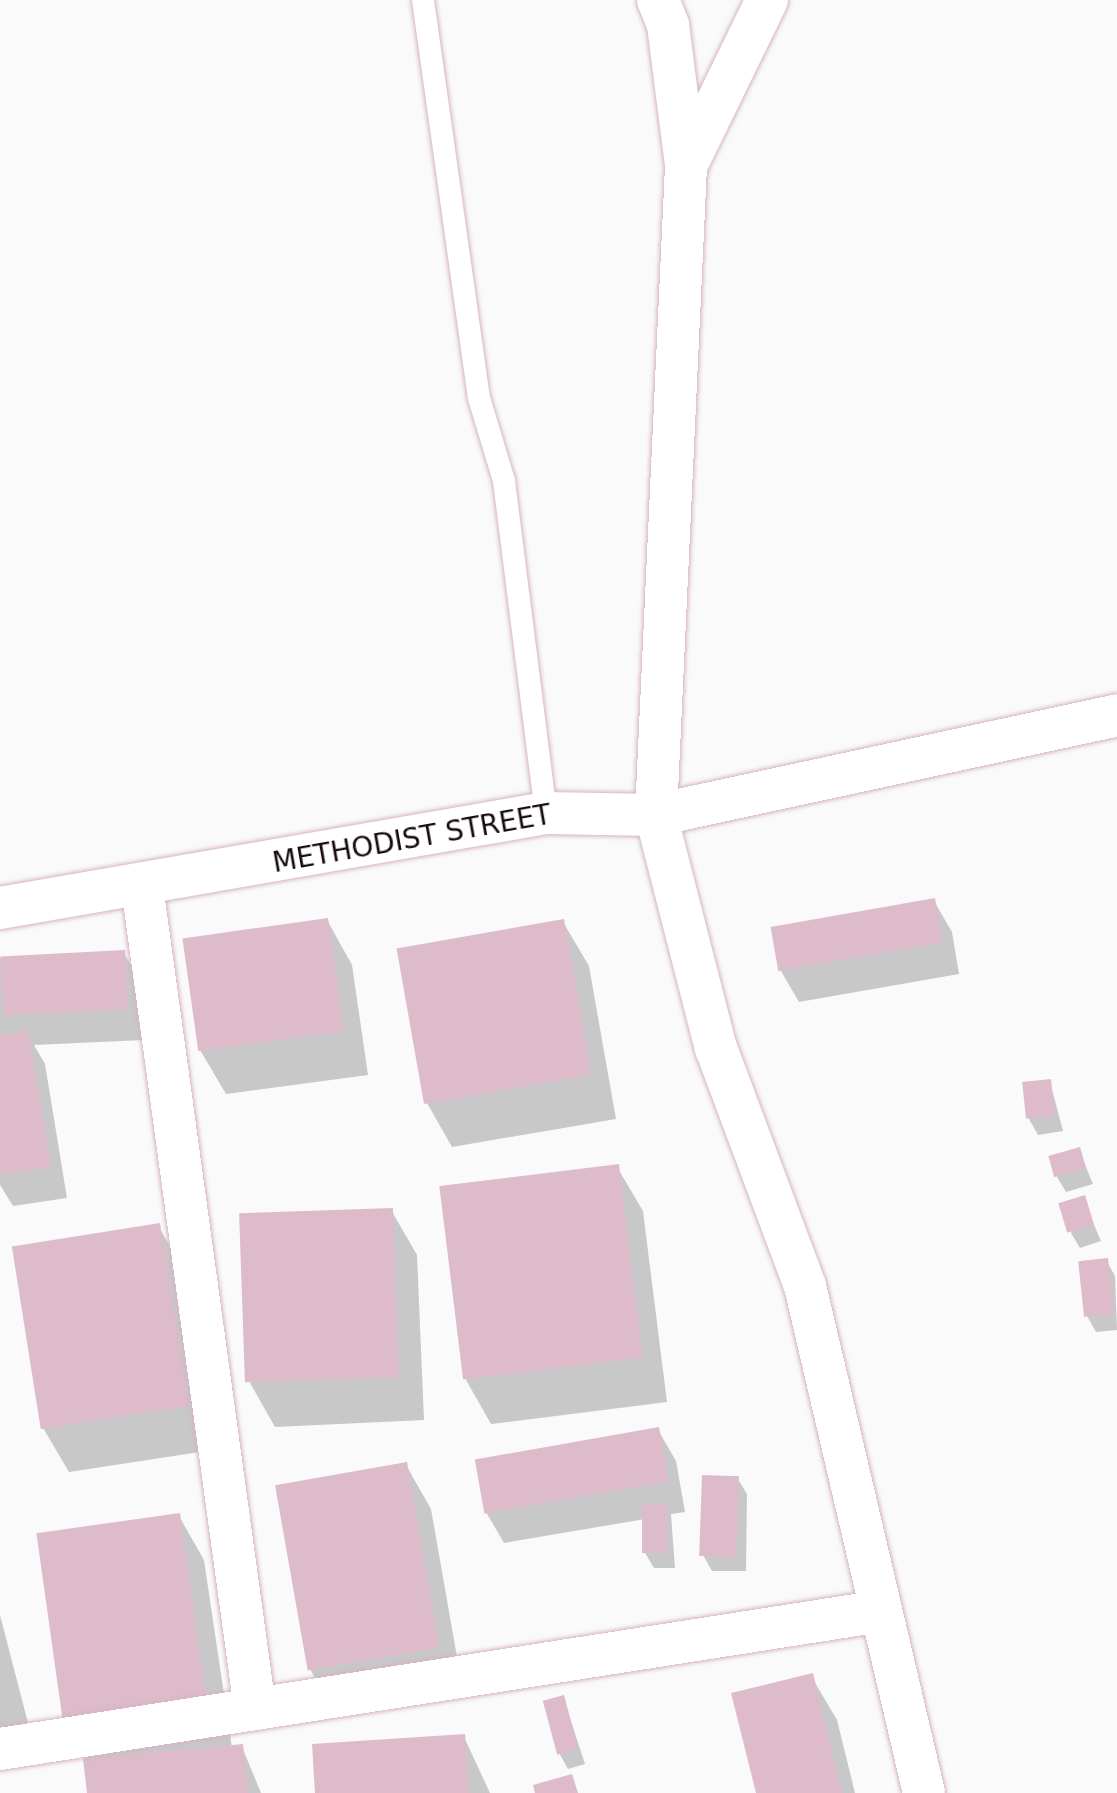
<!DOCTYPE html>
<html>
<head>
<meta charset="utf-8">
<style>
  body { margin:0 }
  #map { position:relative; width:1117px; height:1793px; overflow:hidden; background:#fafafa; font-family:"DejaVu Sans",sans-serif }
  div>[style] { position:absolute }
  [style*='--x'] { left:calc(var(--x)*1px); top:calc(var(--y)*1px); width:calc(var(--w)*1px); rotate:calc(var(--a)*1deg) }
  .shadow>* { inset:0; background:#0003 }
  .building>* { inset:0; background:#debbca; transform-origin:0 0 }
  .roads { filter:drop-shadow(0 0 2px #d6b3c2) drop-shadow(0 0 2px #d6b3c2) }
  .lane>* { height:22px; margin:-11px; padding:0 11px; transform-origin:11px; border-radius:11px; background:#fff }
  .street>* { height:42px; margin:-21px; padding:0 21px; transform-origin:21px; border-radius:21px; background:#fff }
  span { translate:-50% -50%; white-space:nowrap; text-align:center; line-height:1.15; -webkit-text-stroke:10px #fff; paint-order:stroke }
  .street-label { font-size:28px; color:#170b11 }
</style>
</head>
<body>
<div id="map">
  <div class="shadow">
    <div style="clip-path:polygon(934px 901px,952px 932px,959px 974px,799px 1002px,781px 971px)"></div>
    <div style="clip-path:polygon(327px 920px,352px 965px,368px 1075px,226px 1094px,200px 1050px)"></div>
    <div style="clip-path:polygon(563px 922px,589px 966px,616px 1119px,452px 1147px,427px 1103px)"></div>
    <div style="clip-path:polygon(124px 953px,142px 984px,144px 1040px,34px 1045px,45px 1064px,67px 1198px,13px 1206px,0 1185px,0 959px)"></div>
    <div style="clip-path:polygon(1050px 1082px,1063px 1131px,1038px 1135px,1029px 1119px)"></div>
    <div style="clip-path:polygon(1079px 1150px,1093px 1184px,1066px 1192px,1057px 1177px)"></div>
    <div style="clip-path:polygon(617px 1167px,643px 1211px,667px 1402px,491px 1424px,466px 1380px)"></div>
    <div style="clip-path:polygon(1083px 1199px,1101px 1241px,1080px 1248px,1071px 1233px)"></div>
    <div style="clip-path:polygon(391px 1210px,417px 1255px,424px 1420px,275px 1427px,250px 1383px)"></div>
    <div style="clip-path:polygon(158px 1226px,184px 1270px,213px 1450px,69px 1472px,43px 1428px)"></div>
    <div style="clip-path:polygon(1106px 1260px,1115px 1276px,1117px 1330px,1096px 1332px,1087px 1316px)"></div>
    <div style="clip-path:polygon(658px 1430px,676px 1461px,685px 1512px,671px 1514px,675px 1568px,654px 1568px,645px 1553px,645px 1519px,504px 1543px,486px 1512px,478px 1460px)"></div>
    <div style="clip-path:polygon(406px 1465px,431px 1509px,463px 1691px,335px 1713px,310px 1669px)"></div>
    <div style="clip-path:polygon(738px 1479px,747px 1494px,746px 1571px,712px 1571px,703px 1555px)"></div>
    <div style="clip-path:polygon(179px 1516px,204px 1560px,232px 1748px,242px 1747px,261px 1793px,89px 1793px,86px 1761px,70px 1733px)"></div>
    <div style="clip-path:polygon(0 1615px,34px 1746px,0 1753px)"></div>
    <div style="clip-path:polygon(811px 1676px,837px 1720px,855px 1793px,758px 1793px)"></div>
    <div style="clip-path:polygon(563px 1697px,585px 1764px,568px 1769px,559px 1753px)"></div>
    <div style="clip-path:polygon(464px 1737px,490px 1793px,317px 1793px)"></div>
  </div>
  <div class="building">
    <div style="left:935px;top:898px;width:45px;height:167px;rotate:80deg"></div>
    <div style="left:328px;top:918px;width:114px;height:147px;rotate:82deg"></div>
    <div style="left:564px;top:919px;width:158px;height:170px;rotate:80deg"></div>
    <div style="left:125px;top:950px;width:59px;height:125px;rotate:87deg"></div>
    <div style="clip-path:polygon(28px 1030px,51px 1167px,0 1175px,0 1035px)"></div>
    <div style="left:1051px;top:1079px;width:37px;height:29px;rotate:84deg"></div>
    <div style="left:1080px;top:1147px;width:22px;height:33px;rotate:74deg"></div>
    <div style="left:619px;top:1164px;width:195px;height:181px;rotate:83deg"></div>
    <div style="left:1085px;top:1195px;width:31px;height:28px;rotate:73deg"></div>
    <div style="left:393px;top:1208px;width:169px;height:154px;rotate:88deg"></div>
    <div style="left:160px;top:1223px;width:185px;height:150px;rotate:81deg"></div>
    <div style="left:1108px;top:1258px;width:56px;height:30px;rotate:84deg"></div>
    <div style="left:659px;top:1427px;width:55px;height:187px;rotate:80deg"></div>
    <div style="left:407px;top:1462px;width:188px;height:134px;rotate:80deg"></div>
    <div style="left:702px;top:1475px;width:37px;height:81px;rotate:2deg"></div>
    <div style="left:642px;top:1504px;width:25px;height:49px"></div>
    <div style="left:180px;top:1513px;width:201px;height:145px;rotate:82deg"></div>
    <div style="clip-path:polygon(813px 1673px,842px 1793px,756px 1793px,731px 1693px)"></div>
    <div style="left:564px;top:1695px;width:56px;height:22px;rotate:75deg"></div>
    <div style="clip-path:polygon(465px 1734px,469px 1793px,315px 1793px,312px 1744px)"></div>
    <div style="clip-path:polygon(243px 1744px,248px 1793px,87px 1793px,83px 1759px)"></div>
    <div style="clip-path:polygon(572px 1774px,578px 1793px,535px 1793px,533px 1785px)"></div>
  </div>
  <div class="roads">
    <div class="lane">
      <div style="--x:423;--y:0;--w:402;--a:82"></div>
      <div style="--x:479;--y:398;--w:87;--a:73.2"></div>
      <div style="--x:504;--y:481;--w:335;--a:82.8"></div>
    </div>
    <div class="street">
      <div style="--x:658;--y:0;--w:27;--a:68"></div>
      <div style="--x:668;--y:25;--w:142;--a:82.7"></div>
      <div style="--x:767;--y:0;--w:185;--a:116"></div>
      <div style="--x:686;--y:166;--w:650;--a:92.65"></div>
      <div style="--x:656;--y:815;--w:241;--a:75.6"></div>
      <div style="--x:716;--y:1048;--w:254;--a:69.5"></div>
      <div style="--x:805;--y:1286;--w:521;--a:76.79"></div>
      <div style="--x:142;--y:886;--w:831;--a:82.18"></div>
      <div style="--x:0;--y:908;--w:554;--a:-9.87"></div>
      <div style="--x:546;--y:813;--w:110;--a:1"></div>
      <div style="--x:656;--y:815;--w:472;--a:-12.2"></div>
      <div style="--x:0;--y:1749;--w:892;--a:-8.9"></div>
    </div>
  </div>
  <div class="street-label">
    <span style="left:412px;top:839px;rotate:-10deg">METHODIST STREET</span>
  </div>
</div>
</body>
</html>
